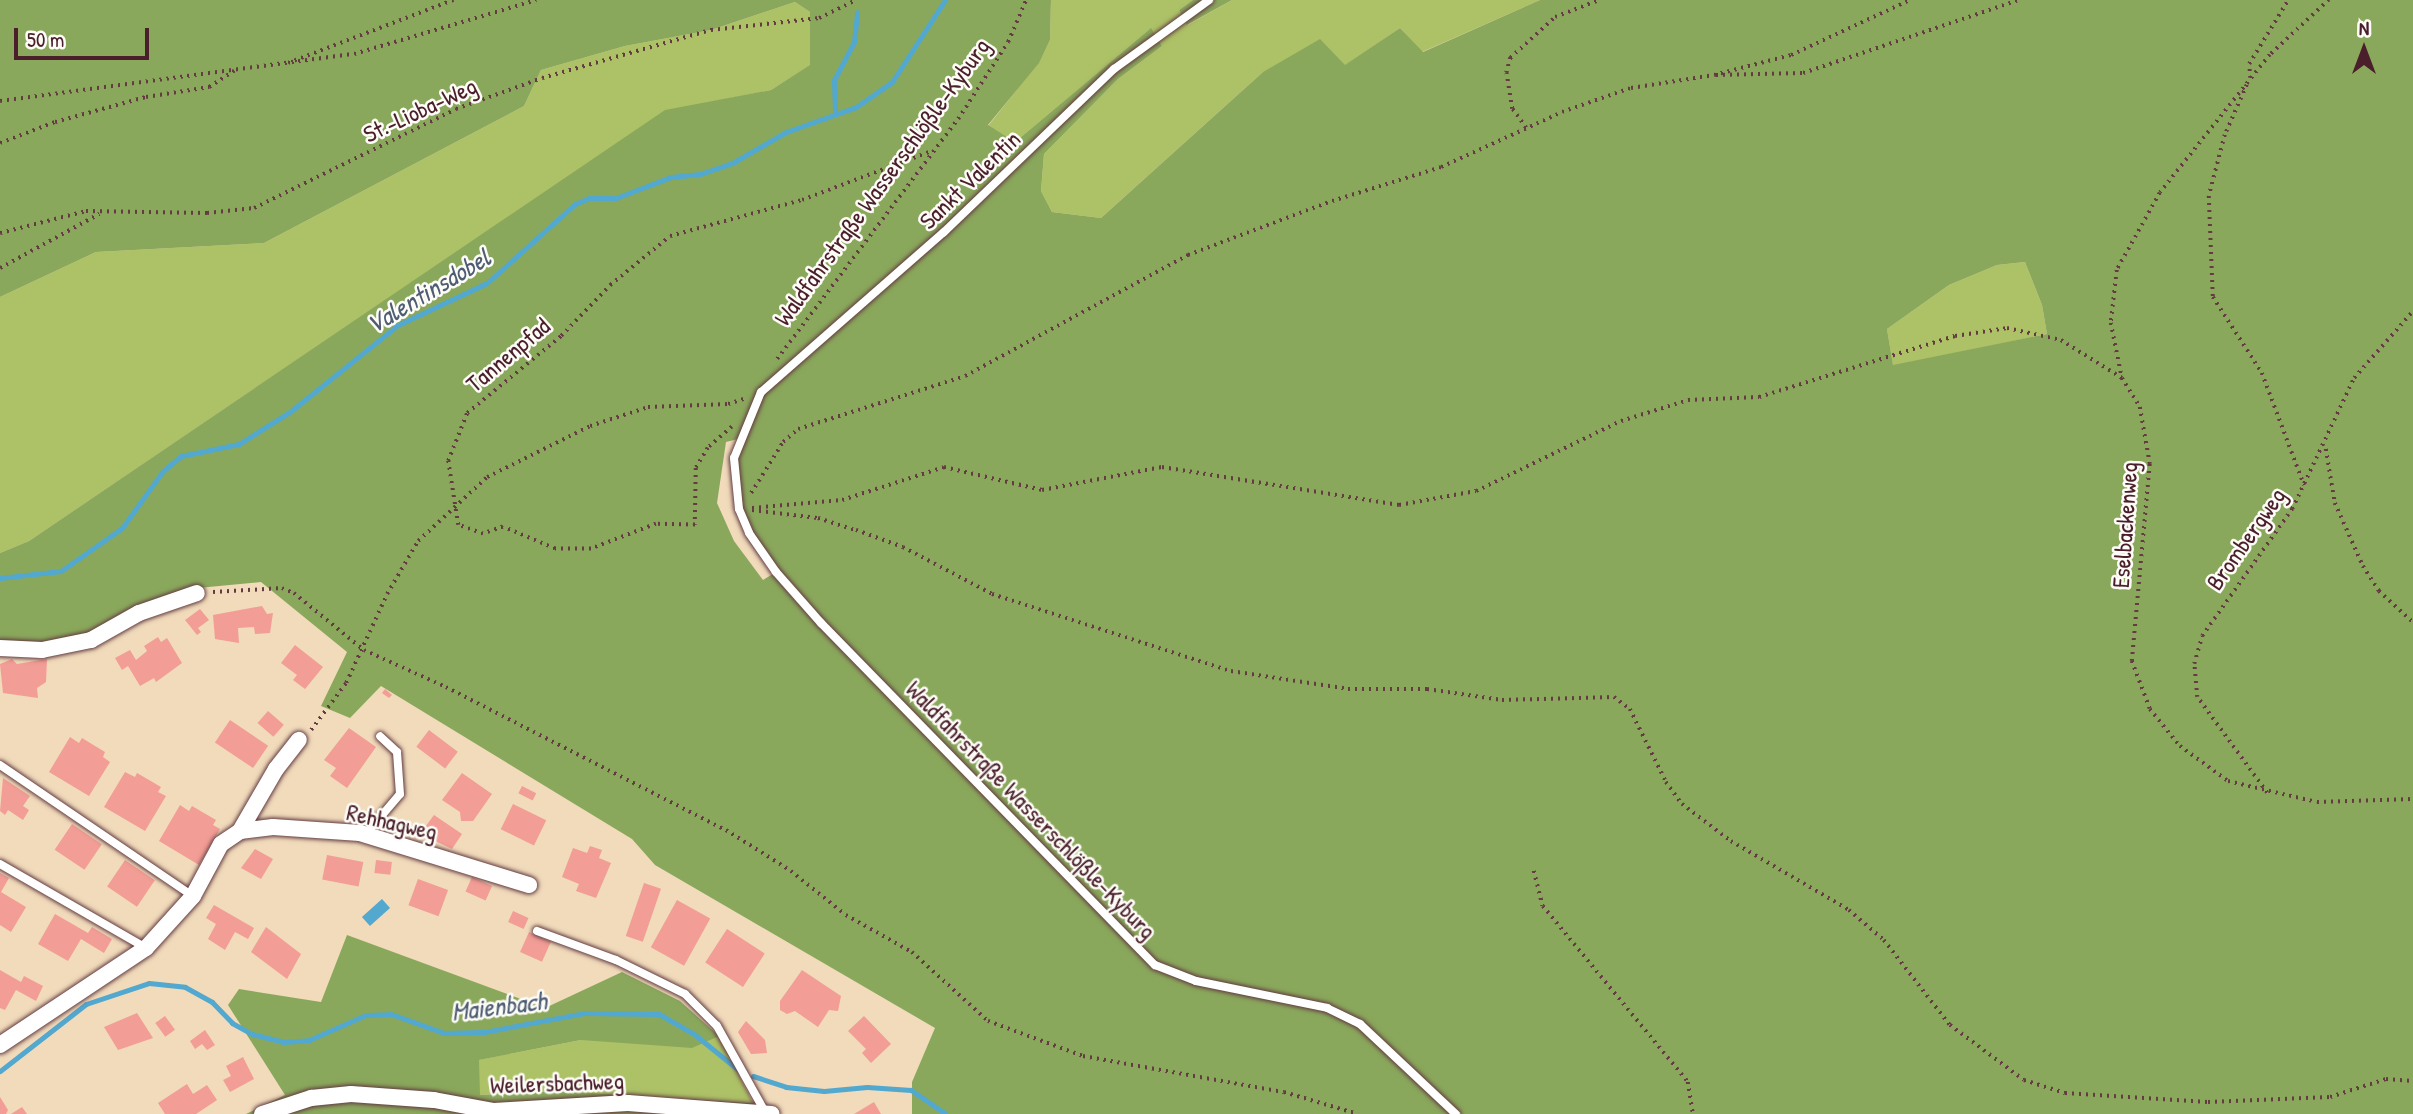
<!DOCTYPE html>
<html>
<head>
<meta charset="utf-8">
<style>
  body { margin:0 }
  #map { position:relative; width:2413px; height:1114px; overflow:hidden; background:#f1dbbb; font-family:"Patrick Hand",sans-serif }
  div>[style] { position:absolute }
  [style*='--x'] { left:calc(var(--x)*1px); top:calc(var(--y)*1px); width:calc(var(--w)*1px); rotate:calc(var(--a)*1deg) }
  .green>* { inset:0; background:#adc267 }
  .forest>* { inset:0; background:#8aa85c }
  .water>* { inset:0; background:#52a8ce; transform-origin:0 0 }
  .stream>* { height:5px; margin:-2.5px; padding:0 2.5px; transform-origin:2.5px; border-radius:2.5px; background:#52a8ce }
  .building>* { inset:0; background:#f29d96; transform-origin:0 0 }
  .path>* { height:3.5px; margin-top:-1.75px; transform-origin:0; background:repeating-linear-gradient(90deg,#633b41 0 2px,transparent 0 7px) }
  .roads { filter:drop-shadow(0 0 2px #633b41) drop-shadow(0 0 2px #633b41) }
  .service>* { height:8px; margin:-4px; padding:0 4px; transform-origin:4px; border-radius:4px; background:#fff }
  .minor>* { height:16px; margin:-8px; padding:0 8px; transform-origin:8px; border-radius:8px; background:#fff }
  span { translate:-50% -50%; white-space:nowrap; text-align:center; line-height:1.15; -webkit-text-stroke:5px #fdfcf7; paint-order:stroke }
  .street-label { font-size:24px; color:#4a1f2b }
  .water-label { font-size:26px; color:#4e5d74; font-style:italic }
  .north { position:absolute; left:2329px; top:14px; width:70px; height:70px; -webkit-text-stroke:5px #fdfcf7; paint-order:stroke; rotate:0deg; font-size:19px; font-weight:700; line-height:28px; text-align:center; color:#4a1f2b }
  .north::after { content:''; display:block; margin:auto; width:24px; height:32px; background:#4a1f2b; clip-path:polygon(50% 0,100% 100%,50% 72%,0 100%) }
  .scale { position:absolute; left:14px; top:28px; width:135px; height:32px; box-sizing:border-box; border:4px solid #4a1f2b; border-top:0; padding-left:9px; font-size:21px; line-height:24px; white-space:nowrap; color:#4a1f2b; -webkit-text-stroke:5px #fdfcf7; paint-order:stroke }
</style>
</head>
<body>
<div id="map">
  <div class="green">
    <div style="clip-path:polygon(1051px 0,1193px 0,1179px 10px,1188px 25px,1232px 0,1540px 0,1422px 52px,1400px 28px,1345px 66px,1263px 72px,1101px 218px,1052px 212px,1041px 191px,1044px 154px,1118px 79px,1162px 46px,1150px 29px,1015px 142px,988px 126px,1039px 62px,1050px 40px)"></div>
    <div style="clip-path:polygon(795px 2px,810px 12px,811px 65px,771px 90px,665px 111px,29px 541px,0 553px,0 297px,96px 252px,264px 243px,524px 106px,541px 70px,625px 46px,711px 30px)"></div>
    <div style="clip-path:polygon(2025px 262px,2042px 305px,2047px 334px,1893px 366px,1887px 329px,1949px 285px,1997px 265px)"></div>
    <div style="clip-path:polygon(719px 1036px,753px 1103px,560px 1091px,479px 1095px,478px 1060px,581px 1040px)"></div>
  </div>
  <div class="forest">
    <div style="clip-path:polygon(evenodd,0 0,1051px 0,1050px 40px,1039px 63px,988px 125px,1015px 142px,1151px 28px,1162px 46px,1118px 79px,1044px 154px,1041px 191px,1052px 212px,1101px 218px,1263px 72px,1320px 39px,1345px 65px,1400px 28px,1423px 52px,1540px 0,2413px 0,2413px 1114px,912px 1114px,912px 1082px,935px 1028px,655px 865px,632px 839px,381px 686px,350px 718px,321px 706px,347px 652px,261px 582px,198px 588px,98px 633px,43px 645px,0 641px,0 553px,29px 541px,665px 110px,771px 90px,810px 65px,810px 12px,795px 2px,711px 30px,625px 46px,541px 70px,524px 106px,264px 243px,96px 252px,0 297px,0 0,2025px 262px,2042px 305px,2047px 334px,1893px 365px,1887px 329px,1949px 285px,1997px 265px,2025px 262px,0 0,742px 438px,734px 458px,739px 509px,776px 572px,763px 580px,734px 541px,717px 503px,726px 442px,742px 438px)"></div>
    <div style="clip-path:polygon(1193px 0,1232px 0,1187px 25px,1179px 10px)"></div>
    <div style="clip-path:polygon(347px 935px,545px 1008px,622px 972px,680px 1001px,719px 1036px,692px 1048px,581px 1040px,479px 1060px,480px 1095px,560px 1091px,753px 1103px,759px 1114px,246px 1114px,285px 1095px,228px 1005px,239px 989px,321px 1002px)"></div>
  </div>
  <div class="water">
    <div style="left:382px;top:899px;width:12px;height:27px;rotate:48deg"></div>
  </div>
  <div class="stream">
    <div style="--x:835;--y:111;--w:31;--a:-92"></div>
    <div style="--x:834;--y:80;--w:43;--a:-62.2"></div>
    <div style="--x:854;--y:42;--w:30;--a:-84"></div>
    <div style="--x:0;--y:578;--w:61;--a:-6.5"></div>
    <div style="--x:61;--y:571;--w:75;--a:-35.2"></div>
    <div style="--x:122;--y:528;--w:70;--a:-54.3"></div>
    <div style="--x:163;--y:471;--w:23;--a:-40"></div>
    <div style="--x:181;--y:456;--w:59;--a:-11.7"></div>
    <div style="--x:239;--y:444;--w:62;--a:-32.4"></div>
    <div style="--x:291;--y:411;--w:137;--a:-38.8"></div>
    <div style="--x:398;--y:325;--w:98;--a:-25.3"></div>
    <div style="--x:487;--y:283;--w:118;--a:-41.9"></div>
    <div style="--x:575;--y:204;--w:15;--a:-23"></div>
    <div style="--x:589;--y:198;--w:27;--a:0"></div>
    <div style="--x:616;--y:198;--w:59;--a:-20.9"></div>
    <div style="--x:671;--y:177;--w:29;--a:-6"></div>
    <div style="--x:700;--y:174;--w:36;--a:-19"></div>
    <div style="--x:734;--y:162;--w:60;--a:-30"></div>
    <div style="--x:786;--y:132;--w:74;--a:-19.7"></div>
    <div style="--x:856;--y:107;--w:44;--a:-34.8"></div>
    <div style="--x:892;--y:82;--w:98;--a:-57.1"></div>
    <div style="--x:0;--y:1071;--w:109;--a:-37.9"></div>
    <div style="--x:86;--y:1004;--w:66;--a:-18.4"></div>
    <div style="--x:149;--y:983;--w:36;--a:6"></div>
    <div style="--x:185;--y:987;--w:31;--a:29"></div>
    <div style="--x:212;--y:1002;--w:29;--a:46"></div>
    <div style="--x:232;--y:1023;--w:23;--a:29"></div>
    <div style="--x:252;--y:1034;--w:32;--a:14"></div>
    <div style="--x:283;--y:1042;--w:26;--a:-4"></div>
    <div style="--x:309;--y:1040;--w:62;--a:-23.7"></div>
    <div style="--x:366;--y:1015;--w:25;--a:-2"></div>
    <div style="--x:391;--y:1014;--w:56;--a:19.7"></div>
    <div style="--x:444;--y:1033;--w:40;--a:-1.4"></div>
    <div style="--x:484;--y:1032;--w:103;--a:-10.7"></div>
    <div style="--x:585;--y:1013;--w:74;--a:0.8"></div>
    <div style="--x:659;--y:1014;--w:40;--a:29.7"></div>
    <div style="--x:694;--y:1034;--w:60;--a:39"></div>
    <div style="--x:753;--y:1076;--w:35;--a:18"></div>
    <div style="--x:786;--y:1087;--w:38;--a:6"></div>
    <div style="--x:824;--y:1091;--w:43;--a:-5.3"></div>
    <div style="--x:867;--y:1087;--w:44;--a:3.9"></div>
    <div style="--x:911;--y:1090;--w:42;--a:34.4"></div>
  </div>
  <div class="building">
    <div style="clip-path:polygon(262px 606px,267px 614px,273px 613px,270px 633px,255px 634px,254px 627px,238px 628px,239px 643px,215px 639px,213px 615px)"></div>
    <div style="clip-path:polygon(200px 609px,209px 620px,198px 628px,201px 632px,197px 635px,185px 620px)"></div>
    <div style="clip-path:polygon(158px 637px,161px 642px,167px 638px,182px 663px,156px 682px,154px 678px,140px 686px,128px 666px,122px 670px,115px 658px,130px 650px,136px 660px,147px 651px,144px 646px)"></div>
    <div style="clip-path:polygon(295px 645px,323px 667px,305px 689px,293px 680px,297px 675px,281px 663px)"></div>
    <div style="clip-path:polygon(12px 659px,17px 664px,47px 659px,46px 682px,37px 688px,38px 698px,3px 693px,0 664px)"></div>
    <div style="clip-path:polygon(385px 689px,392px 695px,389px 698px,382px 693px)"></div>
    <div style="left:268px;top:711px;width:21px;height:16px;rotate:41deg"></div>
    <div style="left:230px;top:720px;width:46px;height:27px;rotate:34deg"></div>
    <div style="clip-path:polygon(349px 728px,376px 747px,347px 788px,330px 776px,336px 768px,324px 760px)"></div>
    <div style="left:429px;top:730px;width:36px;height:21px;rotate:37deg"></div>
    <div style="clip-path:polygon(70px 737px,79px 743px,82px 738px,105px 752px,103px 757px,110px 762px,89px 796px,49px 772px)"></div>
    <div style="clip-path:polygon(125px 772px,135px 777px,137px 773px,161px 787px,158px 792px,166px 796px,145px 831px,104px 807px)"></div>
    <div style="clip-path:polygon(462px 773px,492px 794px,473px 821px,461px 821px,460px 812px,442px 800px)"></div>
    <div style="clip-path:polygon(3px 778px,30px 796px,23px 806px,29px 810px,23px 820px,8px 810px,5px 815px,0 811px)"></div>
    <div style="left:522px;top:786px;width:16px;height:8px;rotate:27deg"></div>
    <div style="left:513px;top:804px;width:37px;height:28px;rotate:26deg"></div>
    <div style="clip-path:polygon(180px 805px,189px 811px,192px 806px,216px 820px,213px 825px,220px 829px,199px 865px,159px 841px)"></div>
    <div style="clip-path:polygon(434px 815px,462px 834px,452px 849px,420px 834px)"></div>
    <div style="left:72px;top:824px;width:36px;height:31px;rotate:34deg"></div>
    <div style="clip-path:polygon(590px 846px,602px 850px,599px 858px,611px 863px,596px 898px,576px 891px,579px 884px,562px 877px,573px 848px,587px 853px)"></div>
    <div style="clip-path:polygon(255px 849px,273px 859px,261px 879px,241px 868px)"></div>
    <div style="left:327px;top:855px;width:37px;height:25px;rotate:11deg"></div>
    <div style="left:125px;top:860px;width:36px;height:32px;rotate:34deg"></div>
    <div style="left:376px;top:860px;width:16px;height:13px;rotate:7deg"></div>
    <div style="clip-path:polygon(0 873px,9px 878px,1px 892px,26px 907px,11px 932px,0 925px)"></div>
    <div style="left:472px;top:877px;width:22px;height:16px;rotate:24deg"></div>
    <div style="left:418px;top:879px;width:32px;height:28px;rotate:20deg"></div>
    <div style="left:644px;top:883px;width:18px;height:56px;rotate:19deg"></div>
    <div style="left:677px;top:900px;width:38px;height:54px;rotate:29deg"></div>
    <div style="clip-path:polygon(214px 905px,254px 928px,248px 939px,235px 932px,225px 950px,208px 939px,216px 924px,206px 918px)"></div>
    <div style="left:513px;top:911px;width:17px;height:12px;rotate:24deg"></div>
    <div style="clip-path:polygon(55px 914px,88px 933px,92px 927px,112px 939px,104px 953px,81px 939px,68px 961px,38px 944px)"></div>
    <div style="clip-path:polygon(266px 927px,301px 954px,287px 979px,251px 952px)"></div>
    <div style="left:727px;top:929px;width:45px;height:40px;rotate:33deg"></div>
    <div style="left:529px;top:932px;width:24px;height:22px;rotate:24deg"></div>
    <div style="clip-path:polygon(0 970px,21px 982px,24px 976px,43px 986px,36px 1001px,16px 990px,5px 1010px,0 1008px)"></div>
    <div style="clip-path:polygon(802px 970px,841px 996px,838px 1011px,829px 1010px,818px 1027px,795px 1011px,787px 1014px,780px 1010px,780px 1001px)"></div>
    <div style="clip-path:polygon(137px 1013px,153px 1038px,118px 1050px,104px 1027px)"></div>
    <div style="left:165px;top:1016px;width:17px;height:12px;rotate:54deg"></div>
    <div style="clip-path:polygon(864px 1016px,891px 1044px,871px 1063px,862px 1053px,866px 1049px,848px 1031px)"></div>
    <div style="clip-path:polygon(746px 1021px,765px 1040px,767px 1053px,751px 1054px,738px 1032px)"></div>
    <div style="clip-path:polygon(205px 1030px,215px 1045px,207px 1050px,202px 1044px,195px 1049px,190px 1041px)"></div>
    <div style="clip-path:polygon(243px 1057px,254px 1079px,230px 1092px,223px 1080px,231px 1076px,226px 1066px)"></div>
    <div style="clip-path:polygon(187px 1084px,193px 1094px,207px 1085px,217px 1100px,196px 1114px,165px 1114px,158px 1103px)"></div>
    <div style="clip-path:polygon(0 1097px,8px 1110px,6px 1114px,0 1114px)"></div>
    <div style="clip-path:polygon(874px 1102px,881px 1114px,854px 1114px)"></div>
    <div style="clip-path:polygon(22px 1107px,27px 1114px,11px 1114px)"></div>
  </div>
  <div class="path">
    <div style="--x:2329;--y:0;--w:81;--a:137"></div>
    <div style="--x:2270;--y:55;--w:176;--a:128.6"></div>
    <div style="--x:2160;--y:193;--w:88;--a:119.2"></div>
    <div style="--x:2117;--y:270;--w:53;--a:96.5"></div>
    <div style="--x:2111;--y:323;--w:56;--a:78.7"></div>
    <div style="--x:2122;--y:378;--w:34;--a:58"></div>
    <div style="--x:2140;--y:407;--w:58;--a:80"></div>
    <div style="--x:2150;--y:464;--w:198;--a:95.2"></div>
    <div style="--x:2132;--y:661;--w:51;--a:69.4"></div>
    <div style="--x:2150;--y:709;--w:48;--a:51"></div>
    <div style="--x:2180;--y:746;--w:59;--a:36.1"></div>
    <div style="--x:2228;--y:781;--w:91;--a:13.3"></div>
    <div style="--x:2317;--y:802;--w:96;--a:-1.8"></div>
    <div style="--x:288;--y:63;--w:177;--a:-20.9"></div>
    <div style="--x:1716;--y:75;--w:87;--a:-1.3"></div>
    <div style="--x:1803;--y:73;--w:228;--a:-18.7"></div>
    <div style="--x:2250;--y:78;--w:14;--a:-94"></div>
    <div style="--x:2249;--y:64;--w:75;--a:-58.6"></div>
    <div style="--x:2247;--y:85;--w:55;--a:113.7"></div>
    <div style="--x:2225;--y:135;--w:63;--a:104.7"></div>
    <div style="--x:2209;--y:196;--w:101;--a:87.7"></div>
    <div style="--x:2213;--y:297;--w:90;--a:57.2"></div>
    <div style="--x:2262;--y:373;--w:120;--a:69.4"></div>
    <div style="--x:0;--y:101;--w:357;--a:-7.6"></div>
    <div style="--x:354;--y:54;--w:190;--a:-16.5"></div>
    <div style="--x:1526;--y:128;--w:24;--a:-126"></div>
    <div style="--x:1512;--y:109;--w:36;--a:-99"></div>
    <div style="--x:1506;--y:73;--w:16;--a:-75"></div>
    <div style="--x:1510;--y:58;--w:61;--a:-42.3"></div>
    <div style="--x:1555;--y:17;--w:47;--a:-21.1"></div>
    <div style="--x:0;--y:143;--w:59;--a:-20.9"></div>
    <div style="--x:55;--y:122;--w:94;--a:-15.4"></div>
    <div style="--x:146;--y:97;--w:64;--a:-9"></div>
    <div style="--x:209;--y:87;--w:30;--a:-33"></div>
    <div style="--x:0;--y:233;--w:89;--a:-14.3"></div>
    <div style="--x:86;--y:211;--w:121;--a:0.9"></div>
    <div style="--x:207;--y:213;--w:47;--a:-6.1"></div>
    <div style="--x:254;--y:208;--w:225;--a:-26.1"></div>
    <div style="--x:456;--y:109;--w:91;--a:-19.8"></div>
    <div style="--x:542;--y:78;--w:176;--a:-15.9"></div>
    <div style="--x:711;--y:30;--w:109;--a:-6.3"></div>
    <div style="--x:819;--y:18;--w:41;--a:-25.9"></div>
    <div style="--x:0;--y:268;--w:113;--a:-28.6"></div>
    <div style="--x:777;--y:359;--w:301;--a:-53"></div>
    <div style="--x:958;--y:119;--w:92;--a:-57"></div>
    <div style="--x:1008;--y:42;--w:46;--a:-66.8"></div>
    <div style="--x:732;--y:427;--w:32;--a:139"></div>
    <div style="--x:708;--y:448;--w:23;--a:121"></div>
    <div style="--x:696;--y:468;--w:57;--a:91"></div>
    <div style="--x:695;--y:525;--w:39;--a:-179"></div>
    <div style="--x:656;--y:524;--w:70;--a:159"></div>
    <div style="--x:591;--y:549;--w:36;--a:180"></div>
    <div style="--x:555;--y:549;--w:56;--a:-157.1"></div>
    <div style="--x:503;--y:527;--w:21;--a:161"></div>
    <div style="--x:483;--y:534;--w:27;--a:-160"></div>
    <div style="--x:458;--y:525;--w:65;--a:-98.9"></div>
    <div style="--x:448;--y:461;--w:52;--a:-68.4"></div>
    <div style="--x:467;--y:413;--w:122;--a:-39.3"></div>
    <div style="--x:561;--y:336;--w:71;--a:-46.1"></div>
    <div style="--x:610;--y:285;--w:77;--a:-39.2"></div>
    <div style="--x:670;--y:236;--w:137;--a:-15.3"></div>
    <div style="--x:802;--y:200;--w:139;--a:-20.7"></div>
    <div style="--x:2326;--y:449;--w:55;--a:80.5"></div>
    <div style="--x:2335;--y:503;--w:69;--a:66"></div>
    <div style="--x:2363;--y:566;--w:30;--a:57"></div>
    <div style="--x:2379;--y:591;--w:46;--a:42.4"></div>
    <div style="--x:751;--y:493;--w:60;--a:-57.9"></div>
    <div style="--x:783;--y:442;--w:20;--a:-41"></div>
    <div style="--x:798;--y:429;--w:175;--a:-17.6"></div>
    <div style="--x:965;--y:376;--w:254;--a:-28.5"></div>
    <div style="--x:1188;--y:255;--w:154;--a:-20.6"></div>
    <div style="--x:1332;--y:201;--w:114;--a:-17.3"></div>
    <div style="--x:1441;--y:167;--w:133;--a:-24.4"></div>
    <div style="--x:1562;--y:112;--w:73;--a:-19.2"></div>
    <div style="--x:1631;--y:88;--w:84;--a:-8.9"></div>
    <div style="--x:1714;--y:75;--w:80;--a:-14.6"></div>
    <div style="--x:1791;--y:55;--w:131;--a:-24.8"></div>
    <div style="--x:752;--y:508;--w:90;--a:-5.1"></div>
    <div style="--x:842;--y:500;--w:107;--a:-17.9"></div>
    <div style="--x:944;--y:467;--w:101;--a:13.2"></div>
    <div style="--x:1042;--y:490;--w:122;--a:-10.9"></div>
    <div style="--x:1162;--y:467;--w:240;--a:9.1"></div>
    <div style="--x:1399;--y:505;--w:78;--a:-10.3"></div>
    <div style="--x:1476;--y:491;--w:161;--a:-25.8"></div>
    <div style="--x:1621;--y:421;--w:70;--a:-17.4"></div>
    <div style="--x:1688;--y:400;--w:71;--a:-2.4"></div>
    <div style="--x:1759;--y:397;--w:205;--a:-17.3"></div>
    <div style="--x:1955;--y:336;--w:53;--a:-8.7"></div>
    <div style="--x:2007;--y:328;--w:55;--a:12.5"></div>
    <div style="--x:2061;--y:340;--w:72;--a:31.9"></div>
    <div style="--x:752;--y:510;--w:66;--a:6.9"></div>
    <div style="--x:818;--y:518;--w:40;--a:18"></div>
    <div style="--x:856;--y:530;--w:50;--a:19.9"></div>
    <div style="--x:903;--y:547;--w:101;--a:27.8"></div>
    <div style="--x:992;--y:594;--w:251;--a:17.9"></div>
    <div style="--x:1231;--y:671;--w:118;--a:8.7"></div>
    <div style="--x:1348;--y:689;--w:79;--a:0"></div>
    <div style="--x:1427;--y:689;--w:76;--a:8.3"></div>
    <div style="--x:1502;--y:700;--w:112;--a:-1.5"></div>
    <div style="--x:1614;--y:697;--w:20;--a:37"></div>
    <div style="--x:1630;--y:709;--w:81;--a:63.7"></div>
    <div style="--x:1666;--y:782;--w:27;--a:54"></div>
    <div style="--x:1682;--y:804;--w:61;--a:37.1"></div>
    <div style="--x:1731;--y:841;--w:137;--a:30.3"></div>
    <div style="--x:1849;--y:910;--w:46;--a:40.6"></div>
    <div style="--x:1884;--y:940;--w:108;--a:52.2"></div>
    <div style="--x:1950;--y:1025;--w:92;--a:36.6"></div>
    <div style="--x:2024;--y:1080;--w:43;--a:17.6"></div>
    <div style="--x:2065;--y:1093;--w:143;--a:3.6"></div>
    <div style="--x:2208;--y:1102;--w:122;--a:-2.3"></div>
    <div style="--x:2330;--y:1097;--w:59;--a:-17.8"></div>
    <div style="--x:2386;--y:1079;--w:27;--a:4"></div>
    <div style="--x:213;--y:592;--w:69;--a:-3.3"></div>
    <div style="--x:282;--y:588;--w:13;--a:23"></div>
    <div style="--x:294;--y:593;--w:90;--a:39.2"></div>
    <div style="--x:364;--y:650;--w:90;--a:24.3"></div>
    <div style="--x:446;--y:687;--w:314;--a:27.1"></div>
    <div style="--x:726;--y:830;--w:77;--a:32.2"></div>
    <div style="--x:791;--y:871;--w:70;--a:38.7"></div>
    <div style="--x:846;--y:915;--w:76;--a:29.3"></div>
    <div style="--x:912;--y:952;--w:103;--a:42.2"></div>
    <div style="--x:988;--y:1021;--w:101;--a:20.2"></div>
    <div style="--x:1083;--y:1056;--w:204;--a:10.2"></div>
    <div style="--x:1284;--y:1092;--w:77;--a:16.6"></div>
    <div style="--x:311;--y:730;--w:59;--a:-53.3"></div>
    <div style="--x:346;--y:683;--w:98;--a:-65.3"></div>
    <div style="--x:387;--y:594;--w:61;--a:-59.7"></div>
    <div style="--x:418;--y:541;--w:94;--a:-42.8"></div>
    <div style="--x:487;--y:477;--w:115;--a:-26.3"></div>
    <div style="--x:590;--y:426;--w:61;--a:-18.1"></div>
    <div style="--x:648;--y:407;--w:80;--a:-2.1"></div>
    <div style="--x:728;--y:404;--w:19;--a:-18"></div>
    <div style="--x:2267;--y:793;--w:119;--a:-126.1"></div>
    <div style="--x:2197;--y:697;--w:33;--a:-95"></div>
    <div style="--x:2194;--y:664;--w:29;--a:-74"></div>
    <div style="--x:2202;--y:636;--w:156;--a:-54.7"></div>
    <div style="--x:2292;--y:509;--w:145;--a:-64.7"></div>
    <div style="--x:2354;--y:378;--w:89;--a:-48.6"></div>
    <div style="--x:1534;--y:871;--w:36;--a:76"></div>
    <div style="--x:1543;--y:906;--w:228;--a:50.5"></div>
    <div style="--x:1688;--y:1082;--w:32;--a:81"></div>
  </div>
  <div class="roads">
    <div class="service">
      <div style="--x:1209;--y:0;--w:117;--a:144"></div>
      <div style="--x:1114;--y:69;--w:236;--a:136.2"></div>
      <div style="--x:944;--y:232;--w:243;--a:138.8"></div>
      <div style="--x:761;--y:392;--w:71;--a:112.2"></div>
      <div style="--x:734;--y:458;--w:51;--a:84.4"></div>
      <div style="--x:739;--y:509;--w:26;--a:67"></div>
      <div style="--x:749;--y:533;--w:47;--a:55.3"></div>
      <div style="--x:776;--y:572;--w:68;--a:48.6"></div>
      <div style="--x:821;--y:623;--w:478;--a:45.7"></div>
      <div style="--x:1155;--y:965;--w:44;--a:21.3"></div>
      <div style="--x:1196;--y:981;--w:134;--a:11.6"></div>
      <div style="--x:1327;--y:1008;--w:37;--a:26"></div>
      <div style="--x:1360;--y:1024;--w:132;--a:43.2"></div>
      <div style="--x:0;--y:765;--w:233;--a:34.2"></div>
      <div style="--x:366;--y:834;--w:52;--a:-49.6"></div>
      <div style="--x:400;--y:794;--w:42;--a:-94.1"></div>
      <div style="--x:397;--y:752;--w:23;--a:-137"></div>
      <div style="--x:0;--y:864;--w:168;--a:29.9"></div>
      <div style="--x:537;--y:931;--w:84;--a:20.2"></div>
      <div style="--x:616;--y:960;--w:77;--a:26.2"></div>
      <div style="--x:685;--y:994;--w:45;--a:45"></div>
      <div style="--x:717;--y:1026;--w:98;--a:60.8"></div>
    </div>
    <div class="minor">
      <div style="--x:0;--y:648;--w:42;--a:2.7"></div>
      <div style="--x:42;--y:650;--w:50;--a:-11.5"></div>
      <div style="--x:91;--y:640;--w:55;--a:-29.4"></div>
      <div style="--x:139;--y:613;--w:61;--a:-19"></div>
      <div style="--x:240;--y:831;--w:72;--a:-59.9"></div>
      <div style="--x:276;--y:769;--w:37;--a:-52"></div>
      <div style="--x:0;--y:1045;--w:175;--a:-33.6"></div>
      <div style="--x:146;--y:948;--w:70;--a:-47.9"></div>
      <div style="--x:193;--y:896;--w:59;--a:-61.7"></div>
      <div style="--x:221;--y:844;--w:23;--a:-34"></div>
      <div style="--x:240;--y:831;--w:33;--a:-7"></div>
      <div style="--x:273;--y:827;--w:87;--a:3.9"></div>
      <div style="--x:360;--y:833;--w:177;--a:17.1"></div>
      <div style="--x:262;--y:1114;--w:52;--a:-18.1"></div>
      <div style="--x:311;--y:1098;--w:40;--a:-5.7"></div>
      <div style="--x:351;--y:1094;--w:83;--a:4.1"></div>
      <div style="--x:434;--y:1100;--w:61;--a:10.4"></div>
      <div style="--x:494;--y:1111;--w:134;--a:-3.4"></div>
      <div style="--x:628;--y:1103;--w:144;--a:4.4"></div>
    </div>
  </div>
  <div class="street-label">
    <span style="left:420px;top:110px;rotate:-25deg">St.-Lioba-Weg</span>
    <span style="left:970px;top:180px;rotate:-44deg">Sankt Valentin</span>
    <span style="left:882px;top:182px;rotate:-54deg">Waldfahrstraße Wasserschlößle-Kyburg</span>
    <span style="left:508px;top:355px;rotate:-40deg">Tannenpfad</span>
    <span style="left:2125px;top:525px;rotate:-86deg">Eselbackenweg</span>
    <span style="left:2246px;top:539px;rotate:-55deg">Brombergweg</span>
    <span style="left:1031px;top:810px;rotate:46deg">Waldfahrstraße Wasserschlößle-Kyburg</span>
    <span style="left:392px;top:822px;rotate:13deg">Rehhagweg</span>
    <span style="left:557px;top:1083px;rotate:-2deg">Weilersbachweg</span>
  </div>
  <div class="water-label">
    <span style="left:428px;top:291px;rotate:-31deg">Valentinsdobel</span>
    <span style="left:499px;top:1006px;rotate:-7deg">Maienbach</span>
  </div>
  <div class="north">N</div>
  <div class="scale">50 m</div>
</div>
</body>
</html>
